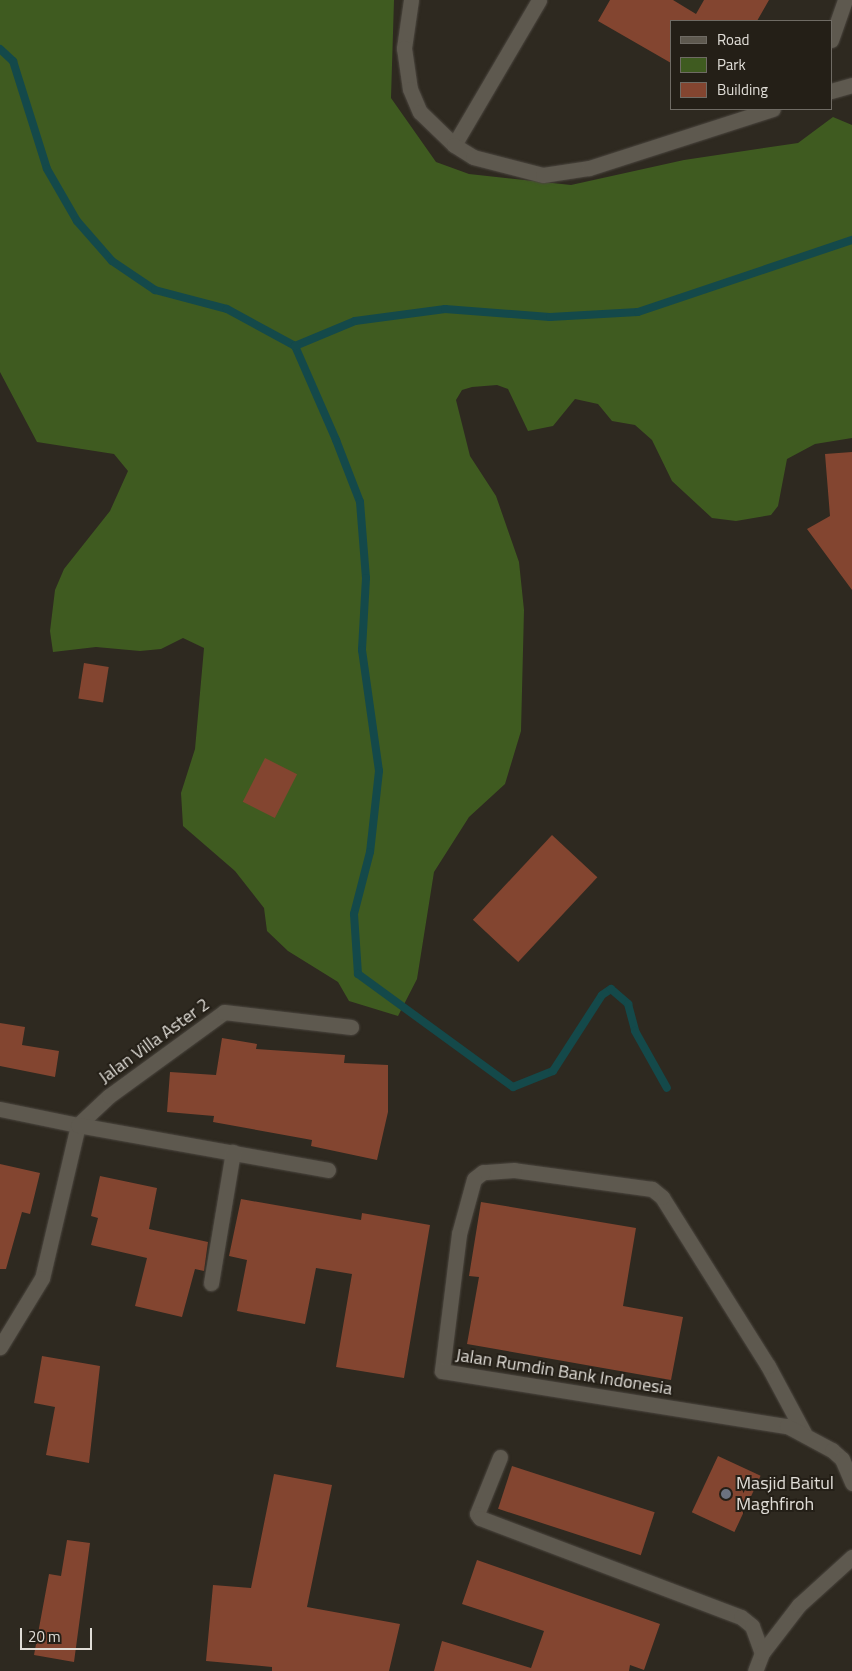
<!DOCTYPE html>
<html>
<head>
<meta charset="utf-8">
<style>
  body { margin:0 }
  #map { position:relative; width:852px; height:1671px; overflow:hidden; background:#2e2920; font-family:"Titillium Web",sans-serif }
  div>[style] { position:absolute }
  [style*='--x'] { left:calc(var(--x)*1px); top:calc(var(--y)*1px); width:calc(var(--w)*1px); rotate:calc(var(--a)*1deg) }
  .green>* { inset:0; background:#3f5b20 }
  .stream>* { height:8px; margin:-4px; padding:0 4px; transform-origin:4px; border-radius:4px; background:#14494a }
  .building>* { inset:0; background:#834530; transform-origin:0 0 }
  .roads { filter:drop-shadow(0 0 1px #4b463f) drop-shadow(0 0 1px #4b463f) }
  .minor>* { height:15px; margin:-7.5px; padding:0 7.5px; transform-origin:7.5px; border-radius:7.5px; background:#5e594f }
  .dots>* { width:14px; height:14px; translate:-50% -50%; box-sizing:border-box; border:2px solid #241f17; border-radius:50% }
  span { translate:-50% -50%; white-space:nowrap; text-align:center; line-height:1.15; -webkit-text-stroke:4px #241f17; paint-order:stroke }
  .street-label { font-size:18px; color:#e0ddd7 }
  .poi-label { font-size:18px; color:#e0ddd7 }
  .left { translate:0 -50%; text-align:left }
  .legend { position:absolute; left:670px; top:20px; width:162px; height:90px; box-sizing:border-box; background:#241f17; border:1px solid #6f6b64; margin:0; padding:6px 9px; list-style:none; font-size:15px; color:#e0ddd7 }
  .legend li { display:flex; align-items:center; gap:10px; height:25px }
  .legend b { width:25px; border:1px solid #6f6b64 }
  .scale { position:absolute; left:20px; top:1628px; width:72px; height:22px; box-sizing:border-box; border:2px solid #e0ddd7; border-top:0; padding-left:6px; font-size:15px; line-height:18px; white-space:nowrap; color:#e0ddd7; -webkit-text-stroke:4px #241f17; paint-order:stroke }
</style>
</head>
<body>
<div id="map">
  <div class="green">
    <div style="clip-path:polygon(0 0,394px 0,391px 98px,436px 162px,469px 174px,571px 185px,684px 160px,798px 143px,833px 117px,852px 125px,852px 438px,815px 444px,787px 459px,778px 506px,771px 515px,736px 521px,712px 518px,672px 481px,652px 440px,635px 425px,612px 421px,598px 404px,575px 399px,553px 426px,528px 431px,508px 389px,497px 385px,472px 387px,462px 390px,456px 400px,470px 456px,496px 496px,519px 562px,524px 610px,521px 731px,505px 784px,469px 817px,434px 872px,417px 979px,398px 1016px,349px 1001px,338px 982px,288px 951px,267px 931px,264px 908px,235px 871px,183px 826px,181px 793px,195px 749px,204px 648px,183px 638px,161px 649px,140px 651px,96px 647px,53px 652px,50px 631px,55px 590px,64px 569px,110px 511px,128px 471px,114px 454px,37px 442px,0 372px)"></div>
  </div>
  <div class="stream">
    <div style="--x:0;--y:49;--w:18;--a:43"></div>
    <div style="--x:13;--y:61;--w:113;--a:72.5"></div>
    <div style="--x:47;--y:169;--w:60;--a:60"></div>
    <div style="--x:77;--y:221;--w:53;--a:48.8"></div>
    <div style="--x:112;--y:261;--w:52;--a:34"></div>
    <div style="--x:155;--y:290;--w:74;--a:14.8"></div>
    <div style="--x:227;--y:309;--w:77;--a:28.6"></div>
    <div style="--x:295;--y:346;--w:103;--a:66.4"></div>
    <div style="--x:336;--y:440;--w:66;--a:68.8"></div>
    <div style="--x:360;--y:502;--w:76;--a:85.5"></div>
    <div style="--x:366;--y:578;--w:72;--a:93.2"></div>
    <div style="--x:362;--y:650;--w:122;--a:82"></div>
    <div style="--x:379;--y:771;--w:81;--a:96.3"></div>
    <div style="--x:370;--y:852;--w:64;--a:104.5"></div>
    <div style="--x:354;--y:914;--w:60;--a:86.2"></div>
    <div style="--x:358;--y:974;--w:192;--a:36.1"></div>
    <div style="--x:513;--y:1087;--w:43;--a:-21.8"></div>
    <div style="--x:553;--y:1071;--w:90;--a:-57.2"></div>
    <div style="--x:602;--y:995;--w:11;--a:-34"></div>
    <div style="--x:611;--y:989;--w:23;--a:41"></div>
    <div style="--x:628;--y:1004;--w:28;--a:75"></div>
    <div style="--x:635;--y:1031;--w:65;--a:60.7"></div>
    <div style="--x:295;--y:346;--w:65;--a:-22.6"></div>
    <div style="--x:355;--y:321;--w:91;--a:-7.6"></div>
    <div style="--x:445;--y:309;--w:105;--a:4.4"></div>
    <div style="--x:550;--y:317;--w:88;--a:-3.3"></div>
    <div style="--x:638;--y:312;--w:226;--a:-18.6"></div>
  </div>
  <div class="building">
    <div style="clip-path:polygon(610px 0,673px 0,696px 14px,704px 0,769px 0,757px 21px,671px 21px,671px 63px,598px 21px)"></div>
    <div style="clip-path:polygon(852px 452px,852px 590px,807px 529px,830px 516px,825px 454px)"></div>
    <div style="left:84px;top:663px;width:25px;height:36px;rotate:9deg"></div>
    <div style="left:265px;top:758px;width:36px;height:49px;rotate:27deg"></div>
    <div style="left:552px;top:835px;width:62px;height:116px;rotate:43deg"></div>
    <div style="clip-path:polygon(0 1023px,25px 1027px,22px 1045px,59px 1051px,55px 1077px,0 1066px)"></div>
    <div style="clip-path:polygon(222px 1038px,257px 1044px,256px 1049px,345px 1055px,344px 1063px,388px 1065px,388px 1112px,377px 1160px,311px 1146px,312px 1140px,213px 1122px,214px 1116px,167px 1112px,170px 1072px,216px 1075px)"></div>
    <div style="clip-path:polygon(0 1164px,40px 1173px,30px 1214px,22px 1212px,6px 1269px,0 1269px)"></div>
    <div style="clip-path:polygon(100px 1176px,157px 1188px,149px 1229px,208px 1242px,204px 1271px,195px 1269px,182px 1317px,135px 1306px,147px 1258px,91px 1245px,98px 1218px,91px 1216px)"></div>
    <div style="clip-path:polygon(241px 1199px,361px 1220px,362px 1213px,430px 1225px,404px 1378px,336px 1367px,352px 1274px,316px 1268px,305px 1324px,237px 1311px,247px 1260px,229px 1256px)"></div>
    <div style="clip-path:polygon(481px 1202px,636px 1228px,623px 1306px,683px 1317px,671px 1380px,467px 1344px,479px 1277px,469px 1276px)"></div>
    <div style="clip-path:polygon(42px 1356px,100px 1366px,89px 1463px,46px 1455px,55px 1407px,34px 1403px)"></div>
    <div style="left:718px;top:1456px;width:47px;height:62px;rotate:25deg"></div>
    <div style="left:512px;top:1466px;width:150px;height:45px;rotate:18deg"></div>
    <div style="clip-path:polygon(274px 1474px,332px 1485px,307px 1607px,400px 1624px,389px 1671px,272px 1671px,272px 1667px,206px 1661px,213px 1585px,251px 1588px)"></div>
    <div style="clip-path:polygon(67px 1540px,90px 1543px,74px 1662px,34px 1655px,49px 1574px,61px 1576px)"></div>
    <div style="clip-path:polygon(477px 1560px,660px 1624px,644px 1670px,630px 1665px,629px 1671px,434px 1671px,442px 1641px,531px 1668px,544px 1631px,462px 1604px)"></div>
  </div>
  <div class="roads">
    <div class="minor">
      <div style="--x:411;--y:0;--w:49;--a:98.3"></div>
      <div style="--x:404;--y:48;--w:41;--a:81.7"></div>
      <div style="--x:410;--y:89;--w:25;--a:67"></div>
      <div style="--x:420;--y:112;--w:47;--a:44.1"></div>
      <div style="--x:454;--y:145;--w:168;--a:-59.6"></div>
      <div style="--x:831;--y:40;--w:42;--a:-70.7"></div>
      <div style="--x:831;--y:91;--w:22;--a:-16"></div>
      <div style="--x:454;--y:145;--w:22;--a:32"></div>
      <div style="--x:473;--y:157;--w:72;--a:14.4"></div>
      <div style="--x:543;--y:175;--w:47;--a:-8.7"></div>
      <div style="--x:589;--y:168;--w:193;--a:-17.8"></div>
      <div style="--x:0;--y:1109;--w:80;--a:11.6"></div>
      <div style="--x:78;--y:1125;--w:157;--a:103.2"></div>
      <div style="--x:42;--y:1278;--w:81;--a:121.3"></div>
      <div style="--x:78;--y:1125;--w:42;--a:-43.1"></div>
      <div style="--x:109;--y:1096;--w:142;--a:-36.1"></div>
      <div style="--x:224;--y:1012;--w:128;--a:6.7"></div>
      <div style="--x:78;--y:1125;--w:254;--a:10.2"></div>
      <div style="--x:211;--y:1283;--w:133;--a:-80.5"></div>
      <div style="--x:804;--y:1433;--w:76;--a:-118.2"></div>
      <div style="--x:768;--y:1366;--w:199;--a:-122.1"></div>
      <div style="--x:662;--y:1197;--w:13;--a:-141"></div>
      <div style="--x:652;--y:1189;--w:139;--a:-172.2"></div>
      <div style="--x:514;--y:1170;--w:31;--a:176"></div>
      <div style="--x:483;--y:1172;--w:11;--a:142"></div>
      <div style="--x:474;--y:1179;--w:57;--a:105.3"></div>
      <div style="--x:459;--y:1234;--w:138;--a:97.1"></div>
      <div style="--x:442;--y:1371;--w:349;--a:9.1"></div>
      <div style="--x:787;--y:1426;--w:51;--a:28.1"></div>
      <div style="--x:832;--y:1450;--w:13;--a:42"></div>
      <div style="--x:842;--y:1459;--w:26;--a:67"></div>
      <div style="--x:500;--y:1457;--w:61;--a:112"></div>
      <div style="--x:477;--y:1514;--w:5;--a:53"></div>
      <div style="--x:480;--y:1518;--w:279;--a:20.8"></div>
      <div style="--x:741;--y:1617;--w:14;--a:39"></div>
      <div style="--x:752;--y:1626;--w:29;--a:70"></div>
      <div style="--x:762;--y:1653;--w:19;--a:111"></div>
      <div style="--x:762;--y:1653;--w:61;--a:-52.4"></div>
      <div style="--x:799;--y:1605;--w:72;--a:-42.2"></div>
    </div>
  </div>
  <div class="dots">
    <div style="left:726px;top:1494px;background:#6b7280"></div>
  </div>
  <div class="street-label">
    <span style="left:154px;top:1041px;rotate:-36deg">Jalan Villa Aster 2</span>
    <span style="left:564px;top:1372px;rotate:9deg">Jalan Rumdin Bank Indonesia</span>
  </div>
  <div class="poi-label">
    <span class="left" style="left:736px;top:1494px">Masjid Baitul<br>Maghfiroh</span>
  </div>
  <ul class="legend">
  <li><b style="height:6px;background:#5e594f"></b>Road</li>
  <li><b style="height:14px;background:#3f5b20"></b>Park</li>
  <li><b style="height:14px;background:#834530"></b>Building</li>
  </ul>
  <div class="scale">20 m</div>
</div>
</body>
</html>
